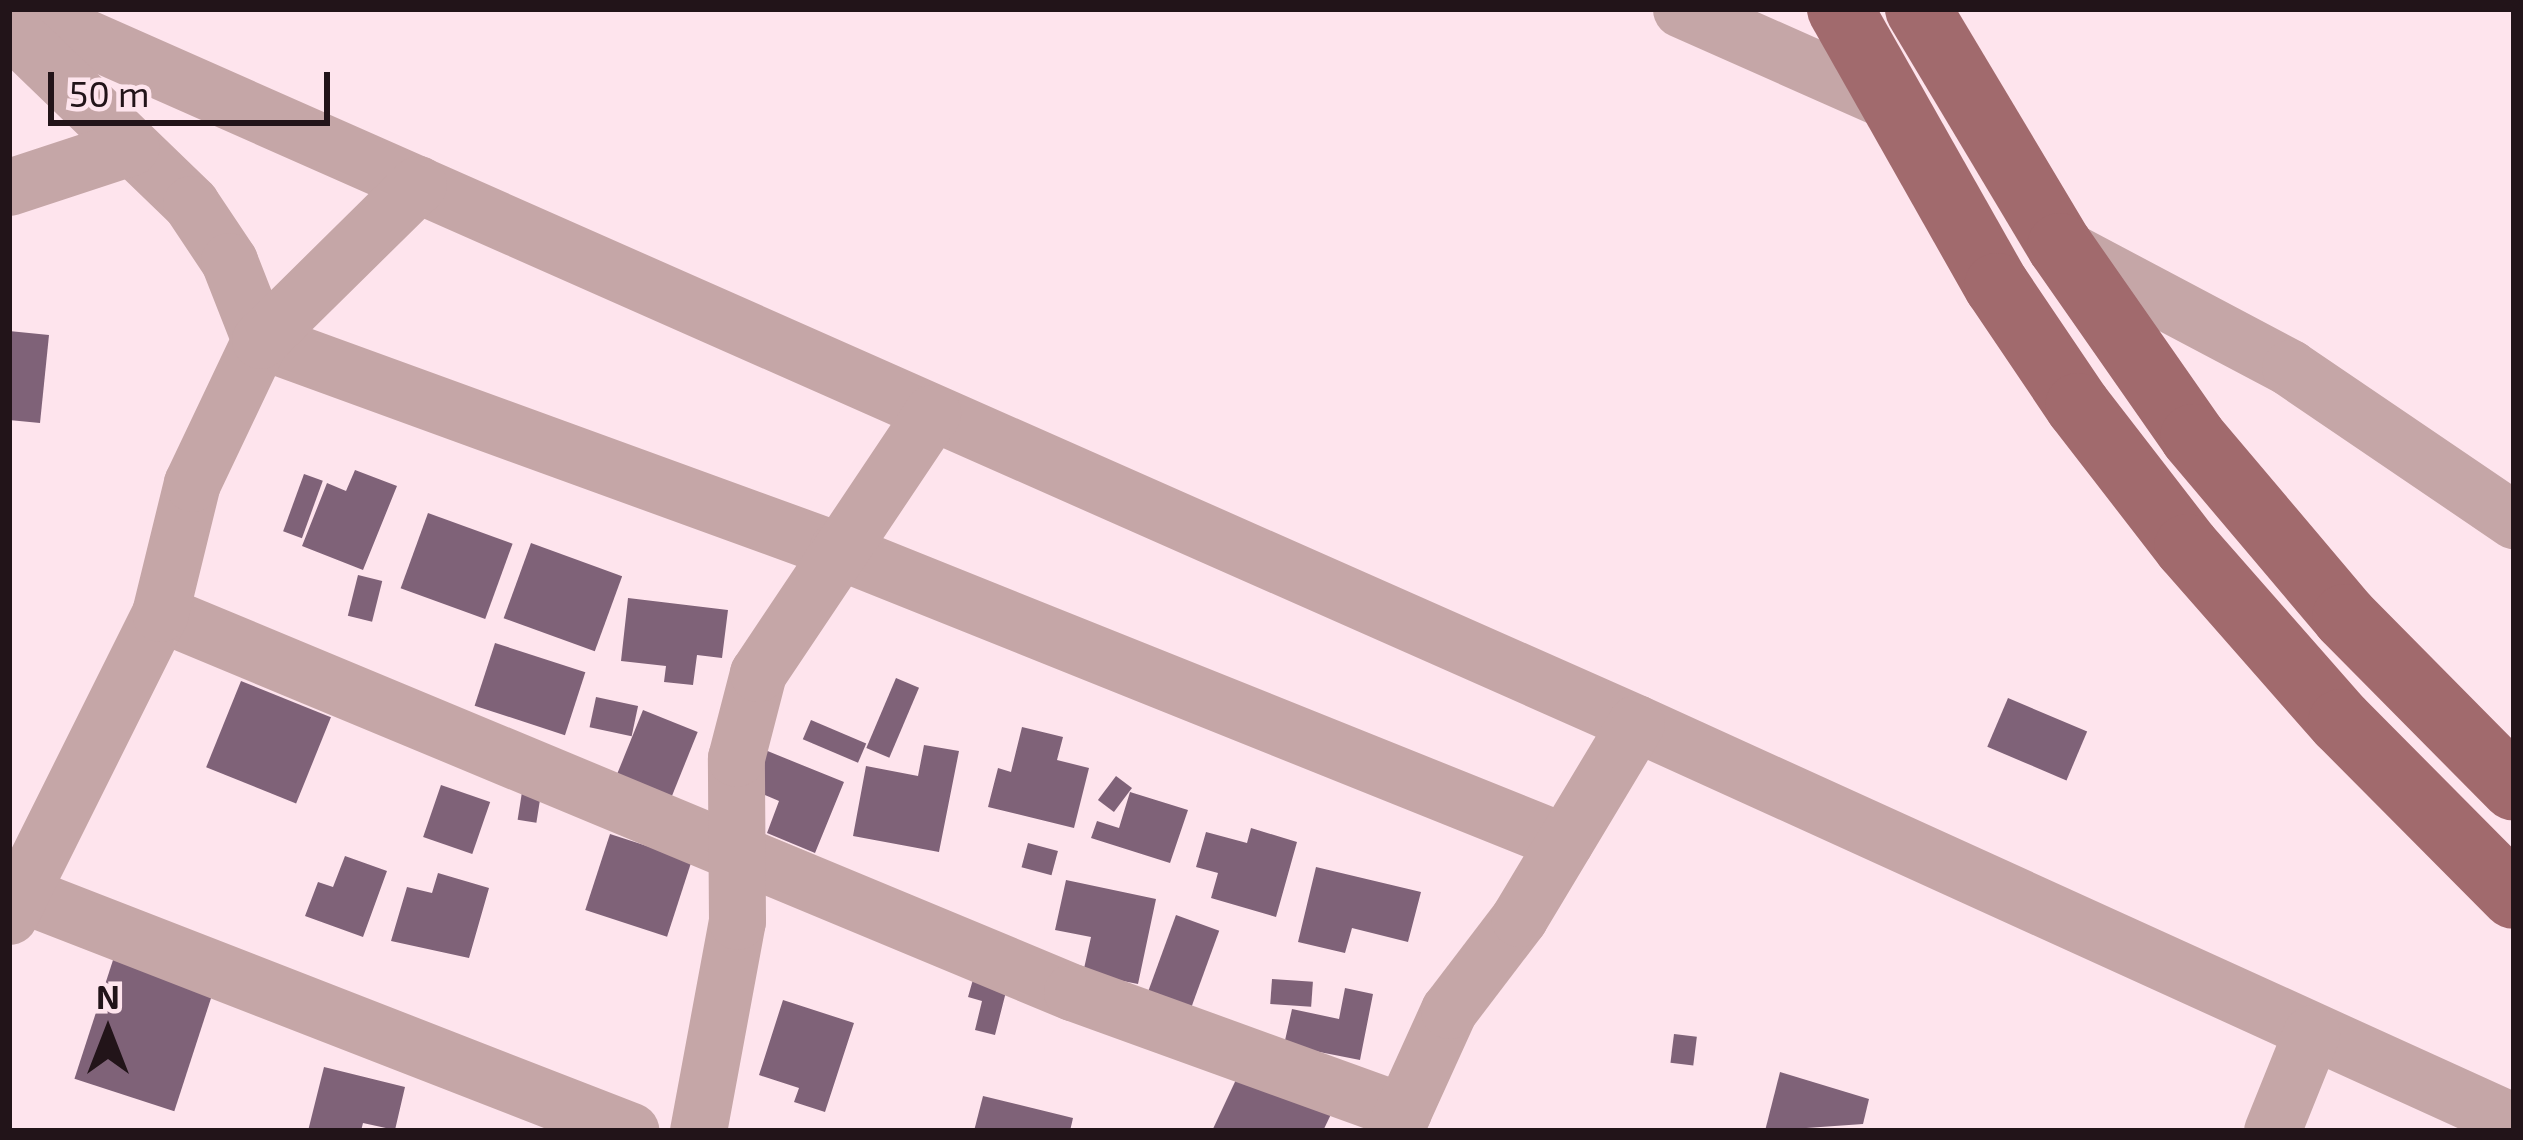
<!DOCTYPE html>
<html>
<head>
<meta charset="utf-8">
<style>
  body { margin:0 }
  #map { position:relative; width:2523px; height:1140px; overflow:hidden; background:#fee4ed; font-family:"Exo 2",sans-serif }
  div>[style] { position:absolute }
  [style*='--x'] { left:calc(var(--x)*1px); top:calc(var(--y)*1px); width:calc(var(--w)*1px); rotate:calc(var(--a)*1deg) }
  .building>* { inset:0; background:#7f6278; transform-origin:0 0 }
  .minor>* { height:57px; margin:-28.5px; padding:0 28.5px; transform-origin:28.5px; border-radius:28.5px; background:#c5a6a7 }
  .major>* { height:66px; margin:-33px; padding:0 33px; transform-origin:33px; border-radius:33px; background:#a16a6d }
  span { translate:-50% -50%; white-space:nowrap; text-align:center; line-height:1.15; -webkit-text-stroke:9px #fee4ed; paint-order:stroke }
  .frame { position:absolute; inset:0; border:12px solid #221419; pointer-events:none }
  .north { position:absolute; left:48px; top:972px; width:120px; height:120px; -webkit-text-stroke:9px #fee4ed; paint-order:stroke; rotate:0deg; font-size:33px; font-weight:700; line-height:48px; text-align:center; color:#221419 }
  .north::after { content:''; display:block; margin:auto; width:42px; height:54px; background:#221419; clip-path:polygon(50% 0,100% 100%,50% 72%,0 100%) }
  .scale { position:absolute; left:48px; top:72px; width:282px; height:54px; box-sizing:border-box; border:6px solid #221419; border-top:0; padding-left:15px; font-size:36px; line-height:42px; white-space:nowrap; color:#221419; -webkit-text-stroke:9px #fee4ed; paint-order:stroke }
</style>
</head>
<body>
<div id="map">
  <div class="building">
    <div style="clip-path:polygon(9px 331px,49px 335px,40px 423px,9px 420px)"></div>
    <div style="clip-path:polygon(355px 470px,397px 486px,363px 570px,302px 546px,327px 483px,346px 491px)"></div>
    <div style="left:304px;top:474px;width:20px;height:61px;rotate:20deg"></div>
    <div style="left:428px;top:513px;width:90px;height:80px;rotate:20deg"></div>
    <div style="left:531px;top:543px;width:97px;height:80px;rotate:20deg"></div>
    <div style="left:358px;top:575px;width:25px;height:42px;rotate:14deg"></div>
    <div style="clip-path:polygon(628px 598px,728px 610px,722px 658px,697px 655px,693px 685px,664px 682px,666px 666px,621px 661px)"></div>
    <div style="left:495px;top:643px;width:95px;height:66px;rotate:18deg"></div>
    <div style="left:896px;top:678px;width:25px;height:76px;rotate:23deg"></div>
    <div style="left:241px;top:681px;width:97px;height:93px;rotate:22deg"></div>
    <div style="left:596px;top:697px;width:43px;height:31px;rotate:12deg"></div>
    <div style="left:2008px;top:698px;width:86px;height:53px;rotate:23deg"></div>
    <div style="left:643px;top:710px;width:59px;height:75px;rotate:22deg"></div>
    <div style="left:811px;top:720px;width:60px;height:21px;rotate:23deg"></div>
    <div style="clip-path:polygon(1022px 727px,1063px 737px,1057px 760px,1089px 768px,1074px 828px,988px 807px,998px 768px,1011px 772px)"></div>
    <div style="clip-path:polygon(745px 742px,844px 782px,815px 853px,767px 833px,779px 801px,729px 780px)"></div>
    <div style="clip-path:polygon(924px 745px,959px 751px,939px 852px,853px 836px,866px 766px,918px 776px)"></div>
    <div style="left:1116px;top:776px;width:20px;height:30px;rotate:37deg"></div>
    <div style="left:441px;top:785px;width:52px;height:55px;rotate:19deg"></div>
    <div style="left:522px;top:792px;width:19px;height:28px;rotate:9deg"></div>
    <div style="clip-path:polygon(1130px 792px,1188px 810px,1170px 863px,1091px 838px,1097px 821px,1119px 828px)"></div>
    <div style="clip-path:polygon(1251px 828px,1297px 842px,1276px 917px,1211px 898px,1218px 873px,1196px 867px,1206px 832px,1247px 843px)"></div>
    <div style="left:610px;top:834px;width:86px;height:80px;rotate:18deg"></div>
    <div style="left:1028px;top:843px;width:31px;height:25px;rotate:15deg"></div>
    <div style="clip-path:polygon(345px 856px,387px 871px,363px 937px,305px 916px,318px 882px,333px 887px)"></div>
    <div style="clip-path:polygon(1316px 867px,1421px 892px,1408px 942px,1352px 928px,1345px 953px,1298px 942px)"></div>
    <div style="clip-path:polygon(438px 873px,489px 888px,469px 958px,391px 941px,407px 887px,432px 893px)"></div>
    <div style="clip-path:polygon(1066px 880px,1156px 899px,1138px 984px,1083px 973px,1091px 937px,1055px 930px)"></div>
    <div style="left:1176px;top:915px;width:46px;height:82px;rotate:20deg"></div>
    <div style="left:114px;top:957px;width:105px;height:128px;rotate:18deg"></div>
    <div style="clip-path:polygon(974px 976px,1008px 984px,995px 1035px,975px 1030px,982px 1001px,968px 997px)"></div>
    <div style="left:1272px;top:979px;width:41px;height:25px;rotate:4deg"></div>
    <div style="clip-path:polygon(1345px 988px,1373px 994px,1360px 1060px,1284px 1045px,1292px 1009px,1339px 1019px)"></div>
    <div style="clip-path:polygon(783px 1000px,854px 1023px,825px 1112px,794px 1102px,799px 1088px,759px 1075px)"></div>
    <div style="left:1674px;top:1034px;width:23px;height:29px;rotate:7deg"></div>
    <div style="clip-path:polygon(324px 1067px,405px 1087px,395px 1130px,363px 1123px,361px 1131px,308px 1131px)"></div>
    <div style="clip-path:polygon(1241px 1069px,1333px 1110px,1323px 1131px,1212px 1131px)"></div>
    <div style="clip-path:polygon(1780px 1072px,1869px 1099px,1863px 1124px,1765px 1131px)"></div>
    <div style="clip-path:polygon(983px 1096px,1073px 1118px,1070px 1131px,974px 1131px)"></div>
  </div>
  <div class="minor">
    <div style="--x:21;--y:9;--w:1766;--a:23.85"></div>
    <div style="--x:1636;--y:723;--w:964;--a:24.44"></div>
    <div style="--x:1681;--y:9;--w:230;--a:23.9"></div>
    <div style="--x:9;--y:28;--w:253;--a:44"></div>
    <div style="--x:191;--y:204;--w:69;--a:56.3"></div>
    <div style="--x:229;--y:261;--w:85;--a:68.6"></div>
    <div style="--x:260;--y:340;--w:614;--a:20"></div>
    <div style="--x:837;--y:550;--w:784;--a:21.86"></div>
    <div style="--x:9;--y:187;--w:128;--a:-18.2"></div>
    <div style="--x:2060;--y:246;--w:260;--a:27.9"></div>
    <div style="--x:2290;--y:368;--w:271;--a:34.2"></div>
    <div style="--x:160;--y:613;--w:988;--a:22.57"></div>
    <div style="--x:1072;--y:992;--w:352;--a:19.9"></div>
    <div style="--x:9;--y:889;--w:667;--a:21.26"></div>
    <div style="--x:9;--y:916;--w:339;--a:-63.5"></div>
    <div style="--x:160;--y:613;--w:134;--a:-76.2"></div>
    <div style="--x:192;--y:483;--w:158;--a:-64.6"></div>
    <div style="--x:260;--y:340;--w:222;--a:-44.6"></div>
    <div style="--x:698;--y:1131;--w:214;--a:-79.5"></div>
    <div style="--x:737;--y:921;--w:163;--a:-90.4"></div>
    <div style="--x:736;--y:758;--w:88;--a:-75.5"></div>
    <div style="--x:758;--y:673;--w:313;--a:-56.2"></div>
    <div style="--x:1394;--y:1131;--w:133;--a:-65.6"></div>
    <div style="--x:1449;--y:1010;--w:116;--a:-52.7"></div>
    <div style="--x:1519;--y:918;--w:227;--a:-59"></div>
    <div style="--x:2272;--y:1131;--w:105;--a:-68.1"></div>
  </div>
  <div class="major">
    <div style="--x:1840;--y:9;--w:318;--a:60.5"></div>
    <div style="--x:1997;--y:286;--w:145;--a:56"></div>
    <div style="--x:2078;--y:406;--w:178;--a:52.3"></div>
    <div style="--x:2187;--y:547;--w:233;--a:48.7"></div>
    <div style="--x:2341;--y:722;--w:245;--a:45.2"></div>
    <div style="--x:1918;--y:9;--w:276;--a:59.1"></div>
    <div style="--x:2060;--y:246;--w:233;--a:55.1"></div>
    <div style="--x:2193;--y:437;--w:236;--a:49.8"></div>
    <div style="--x:2345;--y:617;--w:240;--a:45.3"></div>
  </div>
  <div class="frame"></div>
  <div class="north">N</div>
  <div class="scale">50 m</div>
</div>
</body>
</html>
